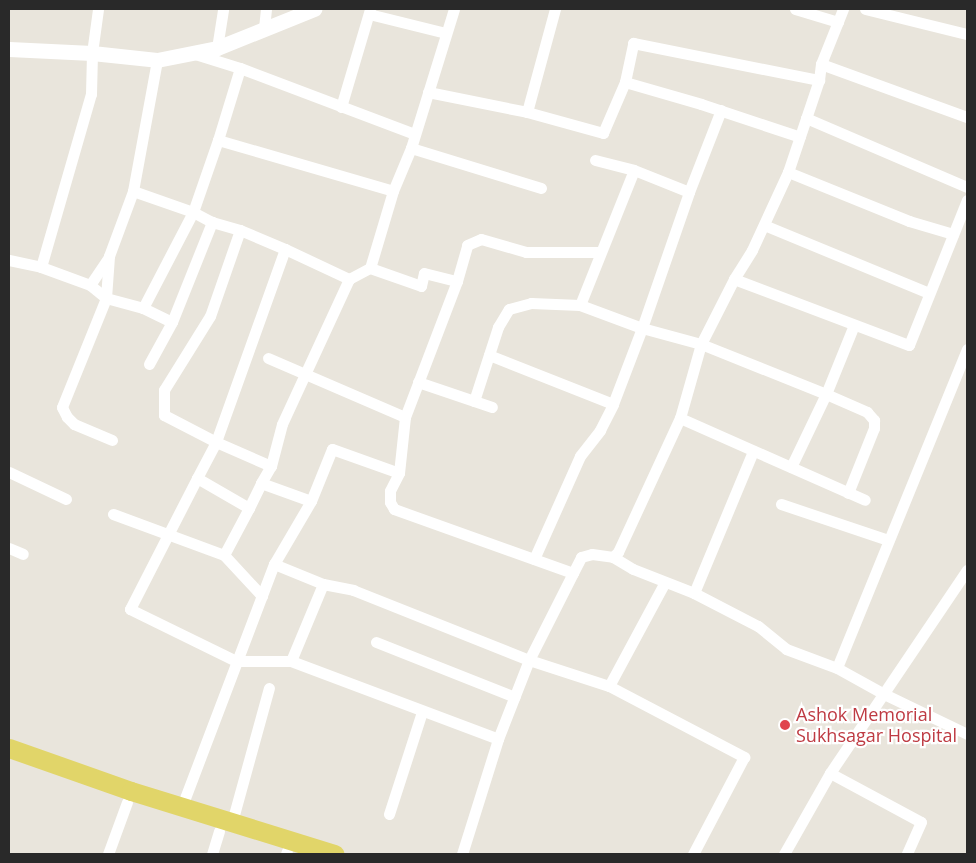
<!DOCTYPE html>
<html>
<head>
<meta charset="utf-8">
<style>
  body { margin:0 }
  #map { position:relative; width:976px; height:863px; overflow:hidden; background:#e9e5dc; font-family:"Open Sans",sans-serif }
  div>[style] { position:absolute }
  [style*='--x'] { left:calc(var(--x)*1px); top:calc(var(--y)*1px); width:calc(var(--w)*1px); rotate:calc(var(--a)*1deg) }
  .minor>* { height:11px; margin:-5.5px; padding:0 5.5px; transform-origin:5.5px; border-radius:5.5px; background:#fff }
  .tertiary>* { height:15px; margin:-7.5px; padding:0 7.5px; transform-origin:7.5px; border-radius:7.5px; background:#fff }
  .primary>* { height:19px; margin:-9.5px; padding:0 9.5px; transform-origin:9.5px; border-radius:9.5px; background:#e1d569 }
  .dots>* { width:14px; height:14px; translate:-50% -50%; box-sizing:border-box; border:2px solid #fff; border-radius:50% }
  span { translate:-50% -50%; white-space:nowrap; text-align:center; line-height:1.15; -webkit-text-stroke:4.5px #fff; paint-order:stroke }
  .health-label { font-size:18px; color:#be3a42 }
  .left { translate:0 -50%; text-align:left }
  .frame { position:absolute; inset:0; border:10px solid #292929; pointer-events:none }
</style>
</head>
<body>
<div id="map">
  <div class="minor">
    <div style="--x:454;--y:9;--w:145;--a:107.2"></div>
    <div style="--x:411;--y:148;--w:136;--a:17.1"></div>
    <div style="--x:795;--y:9;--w:45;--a:16.8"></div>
    <div style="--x:865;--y:9;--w:105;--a:13.8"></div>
    <div style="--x:369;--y:14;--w:79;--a:13.9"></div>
    <div style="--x:264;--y:28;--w:19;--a:-84"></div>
    <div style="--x:217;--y:48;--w:39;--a:-81"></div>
    <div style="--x:195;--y:54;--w:47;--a:17.3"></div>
    <div style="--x:240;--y:68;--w:187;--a:20.7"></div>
    <div style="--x:821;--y:64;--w:155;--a:20"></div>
    <div style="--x:625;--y:82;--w:79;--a:16.1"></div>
    <div style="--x:701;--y:104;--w:104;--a:18.4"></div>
    <div style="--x:428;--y:92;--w:101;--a:11.4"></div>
    <div style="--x:527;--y:112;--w:79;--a:15.4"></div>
    <div style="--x:603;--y:133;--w:56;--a:-66.7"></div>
    <div style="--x:625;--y:82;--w:40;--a:-78"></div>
    <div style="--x:633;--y:43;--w:190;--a:11.3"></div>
    <div style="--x:341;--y:107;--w:102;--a:-73.5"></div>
    <div style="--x:527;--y:112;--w:107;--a:-74.8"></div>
    <div style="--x:806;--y:118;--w:175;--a:23.2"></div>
    <div style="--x:218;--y:140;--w:75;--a:-73"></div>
    <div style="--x:595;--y:160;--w:40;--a:14.4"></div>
    <div style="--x:634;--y:170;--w:59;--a:21.8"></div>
    <div style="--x:788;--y:172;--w:131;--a:22"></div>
    <div style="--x:909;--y:221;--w:46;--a:16.5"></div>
    <div style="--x:133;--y:191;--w:64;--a:19.3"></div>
    <div style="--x:193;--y:212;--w:21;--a:28"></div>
    <div style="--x:212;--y:222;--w:29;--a:16"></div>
    <div style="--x:240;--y:230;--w:49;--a:22.9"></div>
    <div style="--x:285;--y:249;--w:205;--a:109.7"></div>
    <div style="--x:216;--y:442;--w:41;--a:117.8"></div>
    <div style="--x:393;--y:191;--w:47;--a:-67.3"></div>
    <div style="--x:764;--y:225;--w:178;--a:22.4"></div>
    <div style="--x:240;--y:230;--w:91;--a:109.2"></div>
    <div style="--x:210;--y:316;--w:87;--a:121.9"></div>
    <div style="--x:164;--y:390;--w:25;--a:90"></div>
    <div style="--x:164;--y:415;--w:59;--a:27.4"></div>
    <div style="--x:216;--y:442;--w:60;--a:23.6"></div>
    <div style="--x:285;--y:249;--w:71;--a:25.1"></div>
    <div style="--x:9;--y:260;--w:33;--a:12"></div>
    <div style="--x:41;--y:267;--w:52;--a:20.2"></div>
    <div style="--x:90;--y:285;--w:21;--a:39"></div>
    <div style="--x:106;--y:298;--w:38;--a:15"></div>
    <div style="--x:143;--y:308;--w:32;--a:26"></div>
    <div style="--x:41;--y:267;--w:180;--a:-73.9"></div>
    <div style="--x:91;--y:94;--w:41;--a:-88.6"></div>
    <div style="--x:92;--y:53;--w:44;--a:-82.2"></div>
    <div style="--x:734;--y:279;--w:187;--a:20.7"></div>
    <div style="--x:909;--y:345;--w:156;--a:-68.2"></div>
    <div style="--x:457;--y:281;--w:37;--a:-74"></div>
    <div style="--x:467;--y:245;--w:15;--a:-23"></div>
    <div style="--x:481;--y:239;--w:47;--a:16.1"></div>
    <div style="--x:526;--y:252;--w:74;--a:0"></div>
    <div style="--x:90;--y:285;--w:32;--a:-56"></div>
    <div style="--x:580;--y:305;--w:145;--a:-68.2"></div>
    <div style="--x:143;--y:308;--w:108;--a:-62.5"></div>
    <div style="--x:193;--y:212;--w:76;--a:-70.9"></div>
    <div style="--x:218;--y:140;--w:182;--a:16.2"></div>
    <div style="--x:393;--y:191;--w:80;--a:106.6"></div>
    <div style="--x:370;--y:268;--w:54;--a:19.4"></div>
    <div style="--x:421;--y:286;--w:13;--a:-77"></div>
    <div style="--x:424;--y:273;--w:34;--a:14"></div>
    <div style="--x:457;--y:281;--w:146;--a:110.9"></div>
    <div style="--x:405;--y:417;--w:56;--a:96.1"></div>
    <div style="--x:399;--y:473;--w:20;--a:117"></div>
    <div style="--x:390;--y:491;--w:11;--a:90"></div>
    <div style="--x:390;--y:502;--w:8;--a:60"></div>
    <div style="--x:394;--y:509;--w:190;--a:19.7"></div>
    <div style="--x:967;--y:349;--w:344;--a:112.2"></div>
    <div style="--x:837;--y:668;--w:54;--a:29"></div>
    <div style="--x:884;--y:694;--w:92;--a:25.7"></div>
    <div style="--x:489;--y:355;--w:133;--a:21.6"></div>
    <div style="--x:268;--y:358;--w:149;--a:23.3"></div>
    <div style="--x:149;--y:364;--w:48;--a:-61.3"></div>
    <div style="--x:172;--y:322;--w:108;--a:-68.2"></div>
    <div style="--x:418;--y:382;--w:78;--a:18.7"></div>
    <div style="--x:474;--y:401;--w:78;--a:-72"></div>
    <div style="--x:498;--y:327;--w:21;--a:-59"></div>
    <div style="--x:509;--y:309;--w:23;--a:-15"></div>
    <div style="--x:531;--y:303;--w:49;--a:2.3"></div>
    <div style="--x:580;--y:305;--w:66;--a:20.4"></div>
    <div style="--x:642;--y:328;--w:144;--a:-70.9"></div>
    <div style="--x:689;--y:192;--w:88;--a:-68.7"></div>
    <div style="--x:680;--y:418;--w:202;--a:23.9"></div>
    <div style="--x:112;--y:440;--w:41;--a:-157.2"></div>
    <div style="--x:74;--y:424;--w:10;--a:-135"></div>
    <div style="--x:67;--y:417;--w:11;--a:-117"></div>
    <div style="--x:62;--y:407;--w:118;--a:-68"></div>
    <div style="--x:106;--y:298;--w:42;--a:-85.9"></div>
    <div style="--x:109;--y:256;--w:69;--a:-69.7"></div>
    <div style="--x:133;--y:191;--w:133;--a:-79.6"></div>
    <div style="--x:791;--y:467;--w:81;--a:-64.4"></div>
    <div style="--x:826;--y:394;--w:45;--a:23.7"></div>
    <div style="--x:867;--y:412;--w:11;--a:49"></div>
    <div style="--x:874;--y:420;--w:8;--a:90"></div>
    <div style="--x:874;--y:428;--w:70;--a:111.8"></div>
    <div style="--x:9;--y:472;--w:63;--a:25.3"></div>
    <div style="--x:261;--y:483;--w:20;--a:-60"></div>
    <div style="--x:271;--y:466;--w:43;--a:-75.3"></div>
    <div style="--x:282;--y:424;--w:160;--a:-65.2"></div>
    <div style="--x:349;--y:279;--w:24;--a:-28"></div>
    <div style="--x:781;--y:504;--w:113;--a:18.6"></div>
    <div style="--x:113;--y:514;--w:118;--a:20.3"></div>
    <div style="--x:224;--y:555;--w:56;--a:47.2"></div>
    <div style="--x:9;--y:548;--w:15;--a:23"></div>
    <div style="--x:224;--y:555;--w:53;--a:-62"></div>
    <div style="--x:613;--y:557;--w:23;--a:31"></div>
    <div style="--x:633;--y:569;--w:66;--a:21.5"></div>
    <div style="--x:694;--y:593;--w:72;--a:27.3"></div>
    <div style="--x:758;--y:626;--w:36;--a:39"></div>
    <div style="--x:786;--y:649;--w:54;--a:20.4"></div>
    <div style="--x:534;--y:559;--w:113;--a:-65.9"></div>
    <div style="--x:580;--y:456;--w:33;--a:-52"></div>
    <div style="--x:600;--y:430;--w:29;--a:-63"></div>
    <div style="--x:613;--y:404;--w:81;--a:-69.1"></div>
    <div style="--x:642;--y:328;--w:61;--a:15.2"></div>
    <div style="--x:701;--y:344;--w:135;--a:21.8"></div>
    <div style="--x:826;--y:394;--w:74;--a:-67.9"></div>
    <div style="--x:274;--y:564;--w:53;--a:22.2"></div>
    <div style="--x:323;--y:584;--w:83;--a:112.6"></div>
    <div style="--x:291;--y:661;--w:221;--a:20.6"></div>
    <div style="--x:323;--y:584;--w:31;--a:11"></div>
    <div style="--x:353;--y:590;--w:189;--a:21.7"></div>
    <div style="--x:529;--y:660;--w:84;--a:18"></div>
    <div style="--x:609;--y:686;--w:153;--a:27.7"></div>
    <div style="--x:744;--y:757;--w:110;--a:117.7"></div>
    <div style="--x:694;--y:593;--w:154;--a:-67.4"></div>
    <div style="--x:376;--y:642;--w:149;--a:21.6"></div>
    <div style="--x:291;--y:661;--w:55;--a:180"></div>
    <div style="--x:236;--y:661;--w:118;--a:-153.9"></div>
    <div style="--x:130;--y:609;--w:147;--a:-62.9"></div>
    <div style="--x:197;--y:478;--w:60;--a:30"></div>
    <div style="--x:249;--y:508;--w:28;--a:-64"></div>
    <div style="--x:261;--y:483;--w:53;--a:19.8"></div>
    <div style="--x:609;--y:686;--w:118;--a:-61.7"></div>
    <div style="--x:830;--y:773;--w:103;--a:28.3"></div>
    <div style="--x:921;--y:822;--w:35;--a:114"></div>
    <div style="--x:182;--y:806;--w:259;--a:-69.2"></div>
    <div style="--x:274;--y:564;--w:73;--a:-59.6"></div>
    <div style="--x:311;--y:501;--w:56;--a:-68"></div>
    <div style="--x:332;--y:449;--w:71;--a:19.7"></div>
    <div style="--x:389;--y:814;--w:107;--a:-72.1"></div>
    <div style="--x:232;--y:822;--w:139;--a:-74.6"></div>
    <div style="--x:108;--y:854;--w:55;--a:-69.9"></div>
    <div style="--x:212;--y:854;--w:24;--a:-73"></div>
    <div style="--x:286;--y:854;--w:3;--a:-72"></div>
    <div style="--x:462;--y:854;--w:121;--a:-72.6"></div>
    <div style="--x:498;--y:739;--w:85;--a:-68.6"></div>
    <div style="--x:529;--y:660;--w:97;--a:-63.2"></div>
    <div style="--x:573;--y:573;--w:18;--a:-63"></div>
    <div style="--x:581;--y:557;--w:11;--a:-15"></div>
    <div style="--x:592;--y:554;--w:21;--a:8"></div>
    <div style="--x:613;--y:557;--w:7;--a:-45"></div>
    <div style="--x:618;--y:552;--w:148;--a:-65.2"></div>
    <div style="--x:680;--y:418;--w:77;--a:-74.2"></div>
    <div style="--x:701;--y:344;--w:73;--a:-63.1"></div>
    <div style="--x:734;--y:279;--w:34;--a:-58"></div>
    <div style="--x:752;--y:250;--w:86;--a:-65.2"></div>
    <div style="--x:788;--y:172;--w:97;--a:-71.4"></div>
    <div style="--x:819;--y:80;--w:16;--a:-83"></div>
    <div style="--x:821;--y:64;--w:59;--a:-68.2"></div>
    <div style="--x:784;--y:854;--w:93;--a:-60.4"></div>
    <div style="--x:830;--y:773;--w:245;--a:-56"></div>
  </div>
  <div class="tertiary">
    <div style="--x:9;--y:49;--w:83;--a:2.8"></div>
    <div style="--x:92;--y:53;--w:65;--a:6.1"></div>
    <div style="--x:157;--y:60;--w:61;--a:-11.3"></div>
    <div style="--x:217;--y:48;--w:105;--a:-21.9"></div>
  </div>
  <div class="primary">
    <div style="--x:9;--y:748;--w:129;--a:19.4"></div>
    <div style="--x:131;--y:791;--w:213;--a:17.2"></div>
  </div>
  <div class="dots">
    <div style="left:785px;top:725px;background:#e0444e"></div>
  </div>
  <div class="health-label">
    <span class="left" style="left:796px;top:725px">Ashok Memorial<br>Sukhsagar Hospital</span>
  </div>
  <div class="frame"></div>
</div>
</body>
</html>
